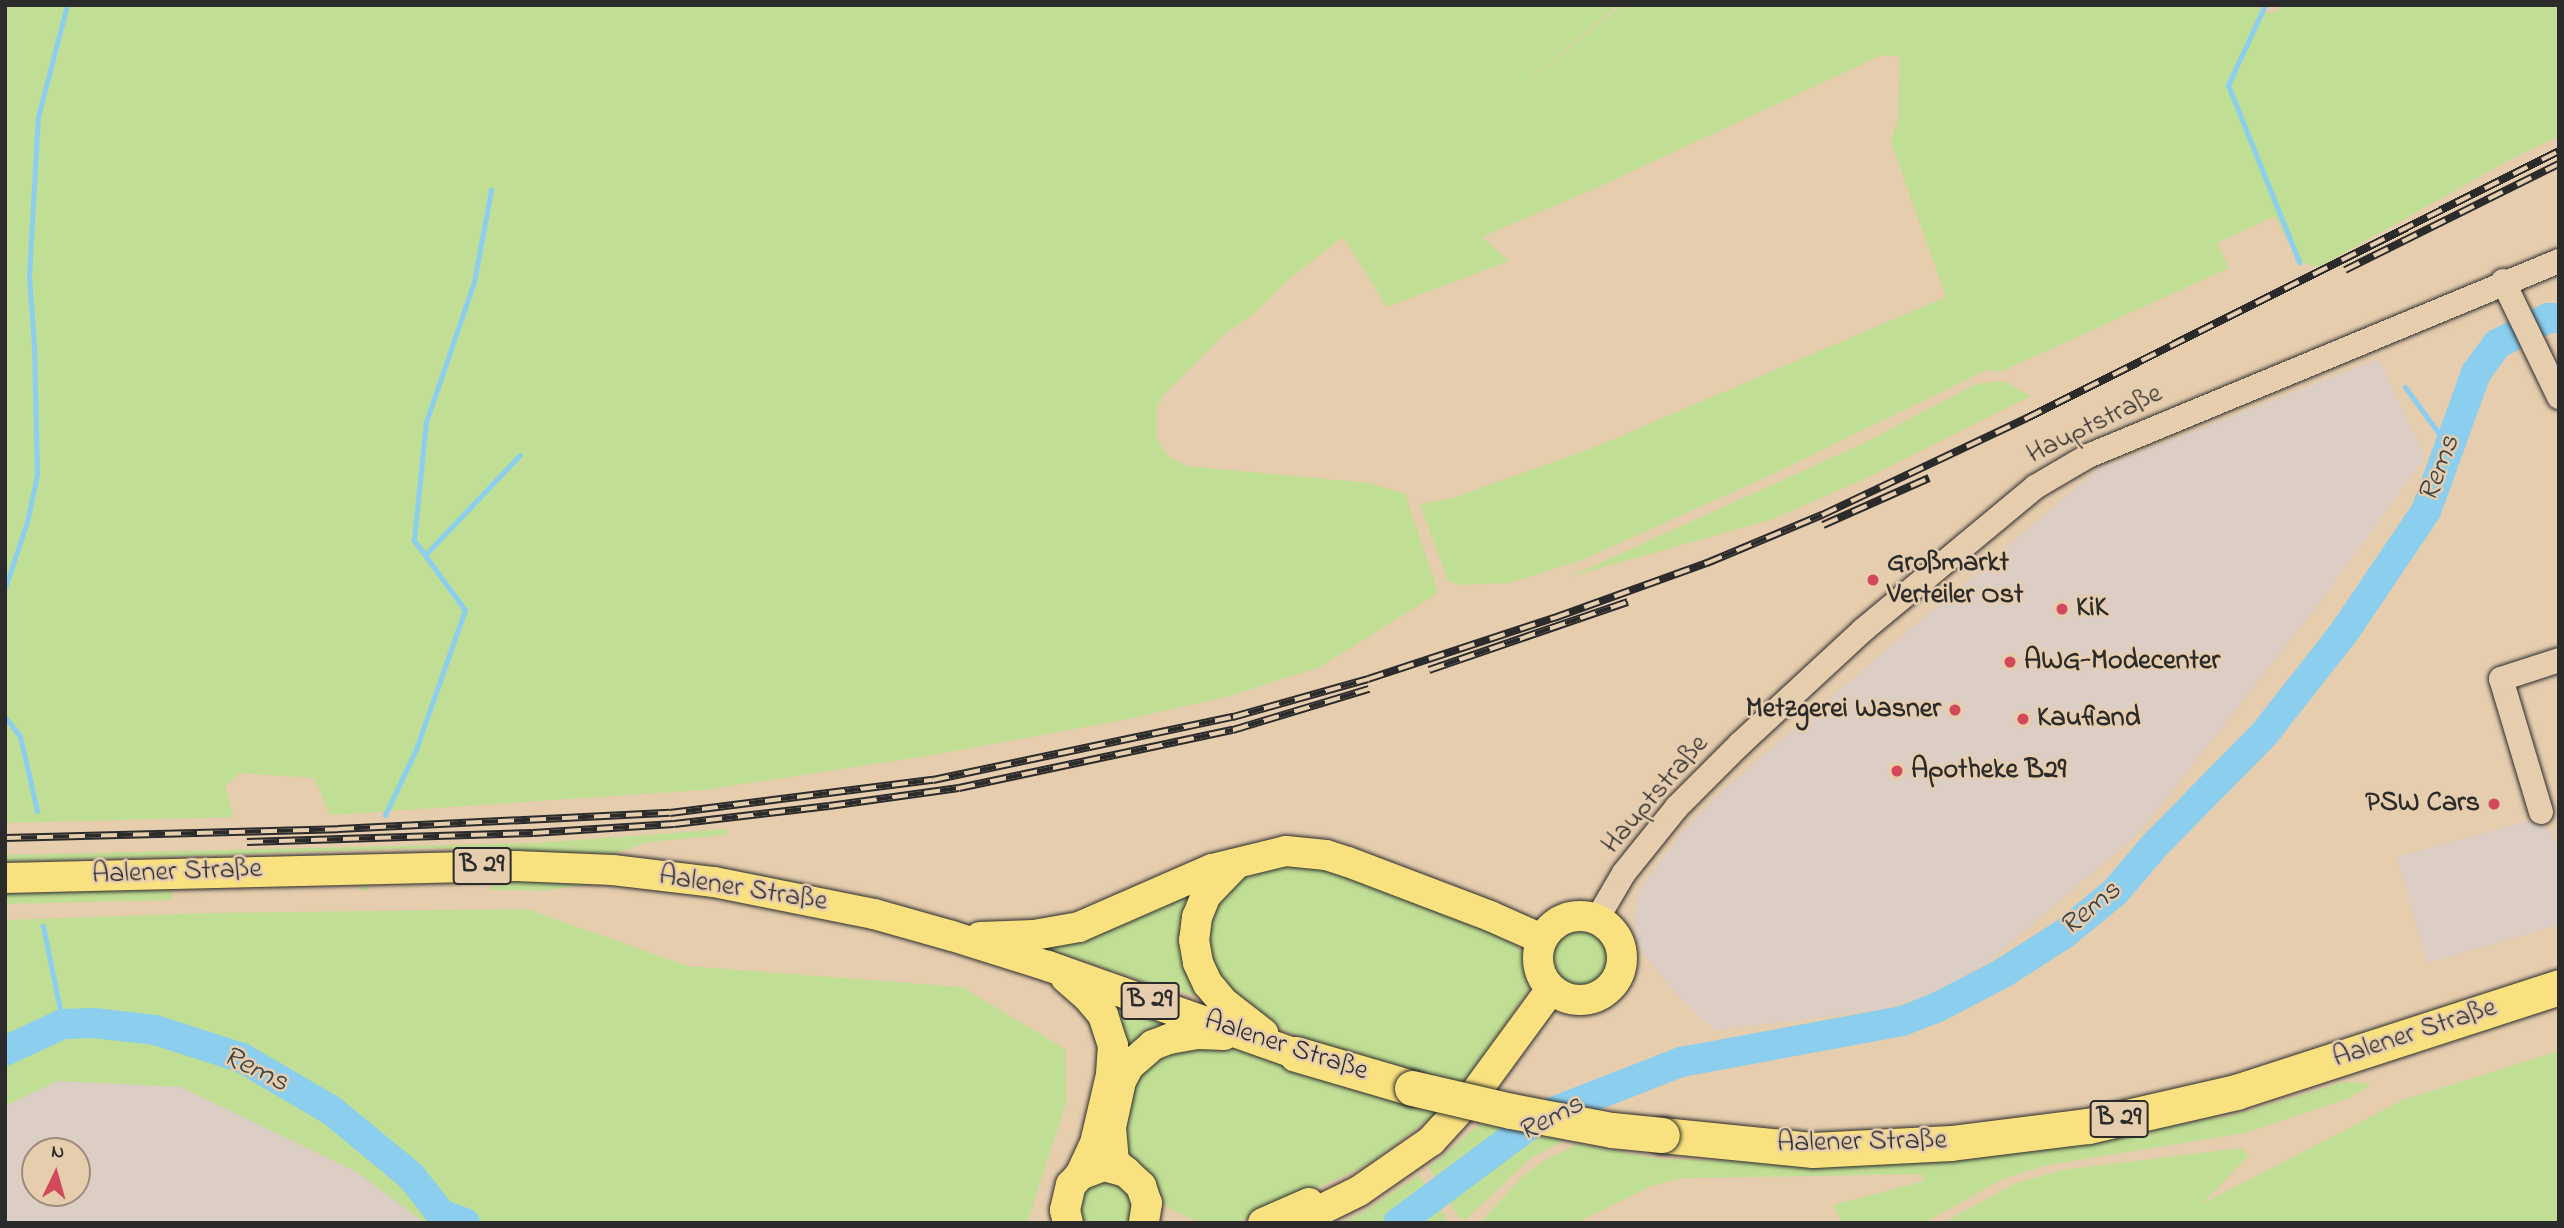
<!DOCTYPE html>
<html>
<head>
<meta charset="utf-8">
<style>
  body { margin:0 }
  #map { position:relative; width:2564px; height:1228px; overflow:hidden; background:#e6cdae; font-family:"Indie Flower",sans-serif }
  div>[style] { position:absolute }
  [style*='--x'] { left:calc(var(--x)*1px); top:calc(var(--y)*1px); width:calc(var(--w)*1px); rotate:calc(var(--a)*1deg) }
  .built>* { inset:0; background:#dccec4 }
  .green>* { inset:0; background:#c1de95 }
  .round { border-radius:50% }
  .stream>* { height:5px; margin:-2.5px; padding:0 2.5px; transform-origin:2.5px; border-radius:2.5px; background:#8cceed }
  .river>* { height:30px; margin:-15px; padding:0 15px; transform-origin:15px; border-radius:15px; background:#8cceed }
  .roads { filter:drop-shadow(0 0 2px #2b2b2b) drop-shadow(0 0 2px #2b2b2b) }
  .minor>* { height:24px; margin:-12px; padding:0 12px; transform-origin:12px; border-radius:12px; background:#e6cdae }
  .major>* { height:30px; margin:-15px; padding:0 15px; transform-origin:15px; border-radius:15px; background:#fae180 }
  .major>.ring { margin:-15px; padding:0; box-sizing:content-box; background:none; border:30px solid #fae180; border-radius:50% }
  .highway>* { height:35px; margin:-17.5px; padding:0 17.5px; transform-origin:17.5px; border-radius:17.5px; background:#fae180 }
  .rail>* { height:8px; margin-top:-4px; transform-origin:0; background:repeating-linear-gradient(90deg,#e6cdae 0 16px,#2b2b2b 0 32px); box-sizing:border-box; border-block:2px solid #2b2b2b }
  .bridges { filter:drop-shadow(0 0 2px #2b2b2b) drop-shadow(0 0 2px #2b2b2b) }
  .highway-bridge>* { height:35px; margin:-17.5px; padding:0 17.5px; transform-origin:17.5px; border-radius:17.5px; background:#fae180 }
  .dots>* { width:19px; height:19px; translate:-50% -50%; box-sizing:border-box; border:4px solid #e6cdae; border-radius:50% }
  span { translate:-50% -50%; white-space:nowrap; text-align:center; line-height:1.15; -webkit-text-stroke:5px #e6cdae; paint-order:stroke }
  .shield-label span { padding:2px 5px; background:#e6cdae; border:2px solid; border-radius:5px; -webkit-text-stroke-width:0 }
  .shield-label { font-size:26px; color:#2b2b2b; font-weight:700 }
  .street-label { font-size:28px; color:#2b2b2b }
  .poi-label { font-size:28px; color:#2b2b2b; font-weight:700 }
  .left { translate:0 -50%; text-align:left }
  .right { translate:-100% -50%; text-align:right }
  .water-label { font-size:30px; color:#3a4348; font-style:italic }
  .frame { position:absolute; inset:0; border:7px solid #2b2b2b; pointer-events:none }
  .north { position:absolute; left:21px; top:1137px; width:70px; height:70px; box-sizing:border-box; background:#e6cdae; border:2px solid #9b8c7a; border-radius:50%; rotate:5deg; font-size:19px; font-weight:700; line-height:28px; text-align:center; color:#2b2b2b }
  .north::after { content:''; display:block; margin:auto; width:24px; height:32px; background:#d1495b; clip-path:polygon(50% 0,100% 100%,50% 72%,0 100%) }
</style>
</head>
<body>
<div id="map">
  <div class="built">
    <div style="clip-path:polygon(2379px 359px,2425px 457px,2321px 601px,2140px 832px,1987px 963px,1931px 994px,1881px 1010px,1715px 1030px,1681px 999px,1644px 954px,1635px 935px,1634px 913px,1640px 889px,1679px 836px,1715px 797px,2099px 468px)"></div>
    <div style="clip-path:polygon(2528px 821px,2551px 830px,2559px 853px,2559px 925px,2427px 963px,2397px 857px)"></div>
    <div style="clip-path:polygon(evenodd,58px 1081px,181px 1087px,357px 1172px,425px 1223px,5px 1223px,5px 1106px,58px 1081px,35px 1151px,77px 1151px,77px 1193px,35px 1193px,35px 1151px)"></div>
  </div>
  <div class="green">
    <div style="clip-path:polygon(5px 5px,1618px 5px,1474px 127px,1621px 5px,2259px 5px,2261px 13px,2273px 13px,2287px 5px,2559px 5px,2559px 136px,2511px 159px,2319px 267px,2299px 262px,2275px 216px,2217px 243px,2229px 268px,2000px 372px,1986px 370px,1775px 473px,1582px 560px,1509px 583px,1458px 585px,1448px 581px,1420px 504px,1453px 498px,1595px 447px,1946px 297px,1891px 142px,1898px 121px,1900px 57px,1882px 55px,1603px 185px,1482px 237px,1509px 261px,1387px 307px,1343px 237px,1289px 279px,1254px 314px,1228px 331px,1163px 396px,1157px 407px,1156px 437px,1168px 456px,1187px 466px,1369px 483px,1405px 494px,1438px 593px,1320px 667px,1230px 696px,1123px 720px,933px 755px,704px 790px,330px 815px,314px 778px,239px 773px,225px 787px,234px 817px,7px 823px)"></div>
    <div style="clip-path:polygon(2003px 381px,2031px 396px,1871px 476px,1773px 519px,1569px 577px,1862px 444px,1976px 384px)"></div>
    <div style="clip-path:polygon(726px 829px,727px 835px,649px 842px,613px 854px,425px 848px,5px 862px,5px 855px,536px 843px)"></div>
    <div style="clip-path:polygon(1294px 863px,1325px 867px,1479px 924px,1520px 949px,1531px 976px,1526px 994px,1462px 1087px,1405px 1074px,1270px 1026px,1212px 977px,1206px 930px,1213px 909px,1244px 875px)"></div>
    <div style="clip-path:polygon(453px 872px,629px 880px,542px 891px,491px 890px,491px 877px,368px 878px,367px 890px,361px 891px,360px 879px,172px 889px,172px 900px,5px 904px,5px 886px)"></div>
    <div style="clip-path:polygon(1193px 882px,1199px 899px,1212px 998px,1163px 989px,1030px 942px)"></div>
    <div style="clip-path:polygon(527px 909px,688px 966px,962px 987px,1065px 1049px,1066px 1104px,1027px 1223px,425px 1223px,357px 1172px,181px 1087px,58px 1081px,5px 1106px,5px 920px,209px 913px)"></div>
    <div class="round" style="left:1549px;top:928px;width:62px;height:62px"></div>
    <div style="clip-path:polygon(1101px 999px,1188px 1022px,1123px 1060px)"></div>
    <div style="clip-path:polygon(1220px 1043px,1370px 1092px,1437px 1113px,1370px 1163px,1282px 1205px,1244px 1220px,1217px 1223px,1194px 1220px,1165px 1206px,1147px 1175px,1125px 1153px,1119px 1103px,1150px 1058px)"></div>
    <div style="clip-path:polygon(2559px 1051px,2559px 1223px,1943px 1223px,2016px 1183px,2062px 1170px,2241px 1148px,2249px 1155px,2202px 1204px,2403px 1100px)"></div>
    <div style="clip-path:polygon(2344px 1082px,2372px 1084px,2347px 1099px,2245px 1133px,2048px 1165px,2003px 1179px,1924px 1223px,1842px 1223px,1833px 1205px,1924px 1181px,1922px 1174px,1683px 1178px,1654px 1185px,1576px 1223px,1480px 1223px,1523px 1176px,1547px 1159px,1578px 1144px,1662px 1159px,1728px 1161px,1802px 1161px,2047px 1146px,2230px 1116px)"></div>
    <div style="clip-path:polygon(1480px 1124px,1564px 1140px,1531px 1158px,1465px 1220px,1459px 1218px,1429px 1167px)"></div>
    <div style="clip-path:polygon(1419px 1175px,1449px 1223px,1341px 1223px,1363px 1212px)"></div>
    <div style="clip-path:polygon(1099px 1176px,1134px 1192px,1134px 1223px,1079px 1223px,1076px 1196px)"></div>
  </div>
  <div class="stream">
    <div style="--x:2265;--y:5;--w:88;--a:114.8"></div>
    <div style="--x:2228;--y:85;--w:191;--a:68.1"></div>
    <div style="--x:2405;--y:387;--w:73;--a:53.9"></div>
    <div style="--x:425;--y:555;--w:138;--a:-46.5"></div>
    <div style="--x:5;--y:588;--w:70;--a:-71.6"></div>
    <div style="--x:27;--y:522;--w:48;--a:-78"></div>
    <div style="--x:37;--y:475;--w:131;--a:-91.3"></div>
    <div style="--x:34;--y:344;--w:68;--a:-94.2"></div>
    <div style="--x:29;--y:276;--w:159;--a:-86.8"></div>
    <div style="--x:38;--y:117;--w:116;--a:-75.5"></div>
    <div style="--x:5;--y:717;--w:24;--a:52"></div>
    <div style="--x:20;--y:736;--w:77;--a:77.2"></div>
    <div style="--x:385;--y:815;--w:73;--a:-64.8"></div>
    <div style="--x:416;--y:749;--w:147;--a:-70.6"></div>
    <div style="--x:465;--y:610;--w:87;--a:-126.1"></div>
    <div style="--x:414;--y:540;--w:119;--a:-84.2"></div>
    <div style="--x:426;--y:422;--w:148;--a:-71.1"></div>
    <div style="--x:474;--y:282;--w:94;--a:-79.5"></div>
    <div style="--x:43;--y:926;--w:100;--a:78.5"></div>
  </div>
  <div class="river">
    <div style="--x:5;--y:1051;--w:64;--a:-25"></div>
    <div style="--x:63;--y:1024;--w:31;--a:-2"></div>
    <div style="--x:94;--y:1023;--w:61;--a:6.5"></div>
    <div style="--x:155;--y:1030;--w:91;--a:17.8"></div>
    <div style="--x:242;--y:1058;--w:103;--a:30.3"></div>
    <div style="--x:331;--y:1110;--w:104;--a:39.5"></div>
    <div style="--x:411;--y:1176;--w:48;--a:51.7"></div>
    <div style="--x:441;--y:1214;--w:26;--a:21"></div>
    <div style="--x:1398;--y:1223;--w:177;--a:-36.7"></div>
    <div style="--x:1540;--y:1117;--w:151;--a:-21.3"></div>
    <div style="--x:1681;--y:1062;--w:225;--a:-10.5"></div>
    <div style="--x:1902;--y:1021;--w:39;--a:-21"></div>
    <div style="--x:1938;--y:1007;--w:73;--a:-27.6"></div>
    <div style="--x:2003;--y:973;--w:72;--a:-32.6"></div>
    <div style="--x:2064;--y:934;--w:66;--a:-39.5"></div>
    <div style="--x:2115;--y:892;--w:63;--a:-49.5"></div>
    <div style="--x:2156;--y:844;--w:156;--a:-45.5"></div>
    <div style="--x:2265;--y:733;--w:130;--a:-51.9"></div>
    <div style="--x:2345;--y:631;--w:145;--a:-56"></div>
    <div style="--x:2426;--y:511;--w:147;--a:-70.1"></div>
    <div style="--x:2476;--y:373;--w:36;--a:-54"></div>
    <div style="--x:2497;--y:344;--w:57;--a:-27"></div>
    <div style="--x:2548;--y:318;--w:11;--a:0"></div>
  </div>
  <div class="roads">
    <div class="minor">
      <div style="--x:2503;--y:281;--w:129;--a:64.2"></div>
      <div style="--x:2541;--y:812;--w:139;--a:-106.7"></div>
      <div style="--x:2501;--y:679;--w:61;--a:-18.1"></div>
      <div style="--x:1597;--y:919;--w:53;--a:-59.6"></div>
      <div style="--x:1624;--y:873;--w:85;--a:-51.2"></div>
      <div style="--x:1677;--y:807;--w:89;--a:-45"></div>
      <div style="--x:1740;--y:744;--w:168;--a:-42.8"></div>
      <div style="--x:1863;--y:630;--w:224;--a:-39.7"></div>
      <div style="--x:2035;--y:487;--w:61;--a:-30.3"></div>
      <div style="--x:2088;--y:456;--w:510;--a:-22.49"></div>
    </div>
    <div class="major">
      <div style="--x:1235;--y:865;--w:42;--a:134"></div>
      <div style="--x:1206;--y:895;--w:24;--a:112"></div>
      <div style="--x:1197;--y:917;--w:23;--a:97"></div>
      <div style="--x:1194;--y:940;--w:23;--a:80"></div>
      <div style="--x:1198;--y:963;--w:23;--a:65"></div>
      <div style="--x:1208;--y:984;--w:23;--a:50"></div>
      <div style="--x:1223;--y:1002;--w:51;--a:37.8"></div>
      <div style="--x:5;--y:878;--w:511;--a:-1.35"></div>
      <div style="--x:516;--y:866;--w:97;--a:2.4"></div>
      <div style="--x:613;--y:870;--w:102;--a:6.8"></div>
      <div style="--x:714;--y:882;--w:163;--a:11.3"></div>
      <div style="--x:874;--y:914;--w:81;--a:15.8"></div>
      <div style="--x:952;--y:936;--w:101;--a:17.4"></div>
      <div style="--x:1048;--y:966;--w:263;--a:19.5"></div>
      <div class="ring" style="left:1538px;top:916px;width:54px;height:54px"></div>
      <div style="--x:980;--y:937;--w:54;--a:-2.1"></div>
      <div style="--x:1034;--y:935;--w:46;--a:-10.1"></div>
      <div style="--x:1079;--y:927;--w:145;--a:-23.6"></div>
      <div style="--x:1212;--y:869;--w:76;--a:-13.7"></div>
      <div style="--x:1286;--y:851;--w:40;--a:5.7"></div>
      <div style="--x:1326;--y:855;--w:23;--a:18"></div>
      <div style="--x:1348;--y:862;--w:152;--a:20.8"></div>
      <div style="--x:1490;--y:916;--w:57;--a:23.9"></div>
      <div style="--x:1066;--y:978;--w:28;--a:41"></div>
      <div style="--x:1087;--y:996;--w:25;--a:50"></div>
      <div style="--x:1103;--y:1015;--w:32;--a:72"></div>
      <div style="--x:1113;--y:1045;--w:30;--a:94"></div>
      <div style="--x:1111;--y:1075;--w:70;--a:103.2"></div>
      <div style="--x:1095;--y:1143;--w:35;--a:115"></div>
      <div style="--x:1126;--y:1172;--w:16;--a:-140"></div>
      <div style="--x:1114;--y:1162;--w:35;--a:-95"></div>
      <div style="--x:1111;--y:1127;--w:47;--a:-77.7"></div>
      <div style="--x:1121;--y:1081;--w:17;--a:-62"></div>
      <div style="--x:1129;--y:1066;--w:32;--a:-41"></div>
      <div style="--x:1153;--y:1045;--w:17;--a:-21"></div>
      <div style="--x:1169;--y:1039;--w:29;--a:-10"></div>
      <div style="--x:1198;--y:1034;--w:26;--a:2"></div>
      <div style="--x:1068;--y:1223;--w:13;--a:-103"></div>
      <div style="--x:1065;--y:1210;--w:26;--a:-77"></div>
      <div style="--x:1071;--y:1185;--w:13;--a:-48"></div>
      <div style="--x:1080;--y:1175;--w:26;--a:-21"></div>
      <div style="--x:1104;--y:1166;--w:23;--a:15"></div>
      <div style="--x:1126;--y:1172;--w:21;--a:43"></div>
      <div style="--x:1141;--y:1186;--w:18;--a:71"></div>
      <div style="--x:1147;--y:1203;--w:20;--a:99"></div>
      <div style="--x:1263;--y:1223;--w:50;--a:-23.5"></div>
      <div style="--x:1294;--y:1223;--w:72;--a:-26.2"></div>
      <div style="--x:1359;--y:1191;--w:88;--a:-34.8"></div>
      <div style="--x:1431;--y:1141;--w:65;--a:-47.5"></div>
      <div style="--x:1475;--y:1093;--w:129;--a:-53.8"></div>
    </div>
    <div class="highway">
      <div style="--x:1296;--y:1054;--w:121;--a:16.3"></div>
      <div style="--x:1662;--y:1135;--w:152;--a:5.7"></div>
      <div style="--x:1813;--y:1150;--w:138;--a:-2.9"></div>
      <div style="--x:1951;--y:1143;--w:138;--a:-7.1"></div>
      <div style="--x:2088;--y:1126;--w:152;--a:-12.9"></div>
      <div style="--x:2236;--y:1092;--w:340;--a:-18"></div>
    </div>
  </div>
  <div class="rail">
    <div style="--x:2345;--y:270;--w:239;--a:-26.4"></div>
    <div style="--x:1823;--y:525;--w:116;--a:-23.9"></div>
    <div style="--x:1429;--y:670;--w:210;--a:-18.9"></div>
    <div style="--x:5;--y:838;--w:333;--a:-1.5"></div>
    <div style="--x:338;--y:829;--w:332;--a:-2.8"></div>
    <div style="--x:670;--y:813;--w:265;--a:-7.2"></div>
    <div style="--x:933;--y:780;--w:307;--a:-11.9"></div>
    <div style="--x:1233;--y:717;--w:140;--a:-15.7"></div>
    <div style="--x:1368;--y:679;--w:196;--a:-18.2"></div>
    <div style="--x:1554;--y:618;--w:163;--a:-19.8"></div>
    <div style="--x:1707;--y:563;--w:125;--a:-22.7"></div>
    <div style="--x:1822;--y:515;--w:227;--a:-25.3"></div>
    <div style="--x:2027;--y:418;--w:595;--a:-26.65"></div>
    <div style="--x:247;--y:842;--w:286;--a:-1.8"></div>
    <div style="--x:533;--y:833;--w:141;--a:-3.7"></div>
    <div style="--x:674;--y:824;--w:156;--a:-6.6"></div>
    <div style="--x:829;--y:806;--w:131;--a:-7.9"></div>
    <div style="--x:959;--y:788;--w:280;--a:-12"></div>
    <div style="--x:1233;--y:730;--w:142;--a:-16.8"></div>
  </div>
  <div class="bridges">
    <div class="highway-bridge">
      <div style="--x:1412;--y:1088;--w:102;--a:13.1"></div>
      <div style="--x:1511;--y:1111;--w:103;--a:10.7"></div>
      <div style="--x:1612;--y:1130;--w:50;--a:5.7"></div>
    </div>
  </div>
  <div class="dots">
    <div style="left:1873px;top:580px;background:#d1495b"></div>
    <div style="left:2062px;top:609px;background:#d1495b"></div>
    <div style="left:2010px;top:662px;background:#d1495b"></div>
    <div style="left:1955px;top:710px;background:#d1495b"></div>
    <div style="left:2023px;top:719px;background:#d1495b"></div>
    <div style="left:1897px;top:771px;background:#d1495b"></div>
    <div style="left:2494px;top:804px;background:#d1495b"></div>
  </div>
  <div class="shield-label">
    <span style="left:482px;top:866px">B 29</span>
    <span style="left:1150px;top:1001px">B 29</span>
    <span style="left:2119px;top:1119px">B 29</span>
  </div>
  <div class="street-label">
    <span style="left:2095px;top:425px;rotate:-26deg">Hauptstraße</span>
    <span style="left:1656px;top:795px;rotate:-49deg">Hauptstraße</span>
    <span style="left:177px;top:873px;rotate:-2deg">Aalener Straße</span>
    <span style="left:743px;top:890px;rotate:9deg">Aalener Straße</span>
    <span style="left:2415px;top:1034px;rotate:-18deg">Aalener Straße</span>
    <span style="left:1286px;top:1047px;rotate:18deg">Aalener Straße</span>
    <span style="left:1862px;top:1143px;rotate:-1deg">Aalener Straße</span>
  </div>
  <div class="poi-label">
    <span class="left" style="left:1887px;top:580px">Großmarkt<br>Verteiler Ost</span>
    <span class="left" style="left:2076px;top:609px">KiK</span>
    <span class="left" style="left:2024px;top:662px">AWG-Modecenter</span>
    <span class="right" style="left:1941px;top:710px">Metzgerei Wasner</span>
    <span class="left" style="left:2037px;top:719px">Kaufland</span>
    <span class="left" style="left:1911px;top:771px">Apotheke B29</span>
    <span class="right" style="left:2480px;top:804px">PSW Cars</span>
  </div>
  <div class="water-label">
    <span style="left:2440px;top:469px;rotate:-69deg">Rems</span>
    <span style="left:2091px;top:909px;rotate:-40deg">Rems</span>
    <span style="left:255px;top:1070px;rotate:26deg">Rems</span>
    <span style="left:1551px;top:1119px;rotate:-28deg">Rems</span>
  </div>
  <div class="frame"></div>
  <div class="north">N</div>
</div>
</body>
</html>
